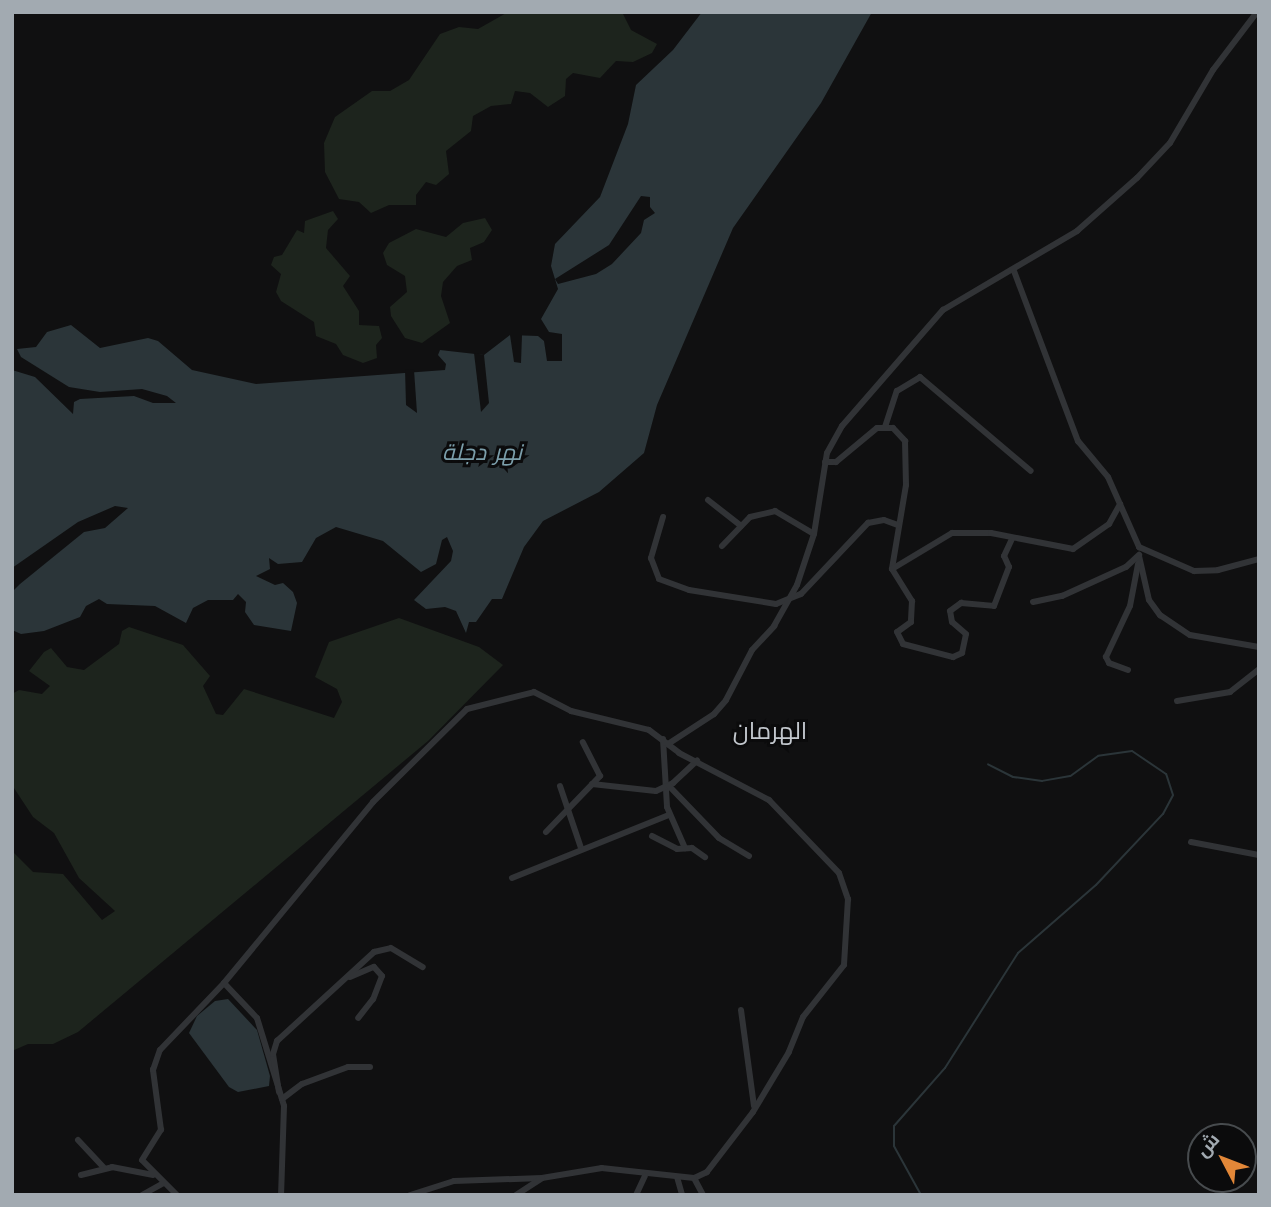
<!DOCTYPE html>
<html>
<head>
<meta charset="utf-8">
<style>
  body { margin:0 }
  #map { position:relative; width:1271px; height:1207px; overflow:hidden; background:#101011; font-family:"Work Sans",Cairo,sans-serif }
  div>[style] { position:absolute }
  [style*='--x'] { left:calc(var(--x)*1px); top:calc(var(--y)*1px); width:calc(var(--w)*1px); rotate:calc(var(--a)*1deg) }
  .green>* { inset:0; background:#1d241d }
  .water>* { inset:0; background:#2b3539 }
  .pier>* { inset:0; background:#101011 }
  .stream>* { height:2px; margin:-1px; padding:0 1px; transform-origin:1px; border-radius:1px; background:#2b3539 }
  .street>* { height:6px; margin:-3px; padding:0 3px; transform-origin:3px; border-radius:3px; background:#313336 }
  span { translate:-50% -50%; white-space:nowrap; text-align:center; line-height:1.15; -webkit-text-stroke:6px #0b0b0c; paint-order:stroke }
  .water-label { font-size:23px; color:#7b9eaa; font-style:italic }
  .quarter-label { font-size:24px; color:#c3c8ce }
  .frame { position:absolute; inset:0; border:14px solid #a2aab1; pointer-events:none }
  .north { position:absolute; left:1187px; top:1123px; width:70px; height:70px; box-sizing:border-box; background:#0b0b0c; border:2px solid #474b4e; border-radius:50%; rotate:312deg; font-size:19px; font-weight:700; line-height:28px; text-align:center; color:#a2aab1 }
  .north::after { content:''; display:block; margin:auto; width:24px; height:32px; background:#e28738; clip-path:polygon(50% 0,100% 100%,50% 72%,0 100%) }
</style>
</head>
<body>
<div id="map">
  <div class="green">
    <div style="clip-path:polygon(508px 12px,622px 12px,631px 30px,657px 44px,652px 53px,633px 62px,616px 61px,600px 78px,573px 73px,566px 79px,565px 96px,548px 107px,530px 93px,515px 91px,511px 104px,491px 106px,473px 116px,471px 131px,446px 151px,449px 174px,436px 185px,426px 182px,416px 195px,416px 205px,389px 205px,371px 213px,359px 202px,339px 199px,325px 172px,324px 143px,335px 117px,372px 91px,390px 91px,409px 80px,440px 34px,459px 27px,478px 29px)"></div>
    <div style="clip-path:polygon(333px 211px,338px 219px,328px 230px,326px 248px,350px 276px,343px 286px,359px 311px,359px 325px,379px 326px,382px 338px,376px 345px,377px 358px,363px 363px,343px 355px,336px 344px,316px 336px,314px 322px,281px 301px,276px 292px,281px 274px,271px 265px,274px 257px,282px 255px,297px 230px,304px 233px,305px 221px)"></div>
    <div style="clip-path:polygon(485px 218px,492px 230px,484px 242px,470px 248px,472px 260px,457px 266px,443px 282px,441px 296px,450px 323px,422px 343px,405px 338px,391px 316px,390px 307px,407px 292px,405px 276px,387px 265px,383px 253px,389px 243px,416px 229px,446px 237px,463px 223px)"></div>
    <div style="clip-path:polygon(399px 618px,479px 647px,503px 665px,428px 741px,78px 1032px,53px 1044px,28px 1044px,12px 1051px,12px 851px,33px 872px,63px 874px,102px 920px,115px 911px,79px 878px,54px 833px,33px 817px,12px 785px,12px 694px,19px 690px,42px 694px,50px 686px,29px 671px,44px 652px,51px 648px,67px 667px,84px 670px,119px 644px,122px 631px,129px 627px,183px 645px,210px 676px,203px 686px,216px 714px,223px 715px,244px 689px,334px 718px,342px 702px,337px 689px,315px 677px,329px 642px)"></div>
  </div>
  <div class="water">
    <div style="clip-path:polygon(702px 12px,872px 12px,821px 103px,733px 228px,657px 405px,644px 453px,599px 492px,543px 521px,524px 547px,502px 599px,492px 599px,476px 622px,469px 622px,466px 633px,456px 611px,445px 607px,426px 609px,414px 600px,451px 561px,453px 551px,447px 537px,442px 540px,436px 564px,421px 572px,383px 541px,336px 527px,316px 538px,302px 562px,278px 564px,269px 558px,270px 569px,256px 576px,275px 585px,283px 583px,293px 592px,297px 603px,291px 631px,254px 625px,245px 612px,246px 602px,238px 594px,233px 600px,208px 600px,193px 608px,186px 623px,155px 606px,107px 604px,99px 599px,86px 606px,80px 617px,44px 631px,21px 634px,12px 630px,12px 592px,20px 584px,84px 532px,105px 528px,128px 508px,115px 506px,78px 522px,12px 568px,12px 370px,35px 377px,73px 414px,74px 402px,80px 399px,134px 396px,153px 403px,176px 403px,167px 396px,142px 389px,100px 392px,69px 387px,21px 357px,17px 349px,36px 347px,47px 332px,71px 325px,100px 348px,148px 338px,158px 341px,192px 370px,256px 384px,445px 370px,446px 364px,438px 355px,440px 350px,484px 355px,510px 335px,538px 336px,544px 341px,547px 361px,562px 361px,562px 334px,549px 332px,541px 319px,558px 289px,551px 266px,555px 244px,600px 197px,628px 124px,636px 85px,673px 50px)"></div>
    <div style="clip-path:polygon(228px 999px,257px 1030px,270px 1076px,269px 1086px,238px 1092px,229px 1087px,189px 1033px,197px 1016px,215px 1001px)"></div>
  </div>
  <div class="pier">
    <div style="clip-path:polygon(641px 196px,650px 197px,650px 207px,655px 213px,644px 220px,641px 233px,612px 264px,596px 274px,558px 284px,555px 279px,609px 245px)"></div>
    <div style="clip-path:polygon(510px 335px,522px 335px,521px 363px,514px 362px)"></div>
    <div style="clip-path:polygon(474px 353px,484px 355px,489px 403px,481px 412px)"></div>
    <div style="clip-path:polygon(405px 369px,414px 370px,417px 413px,406px 405px)"></div>
  </div>
  <div class="stream">
    <div style="--x:921;--y:1195;--w:56;--a:-118.9"></div>
    <div style="--x:894;--y:1146;--w:20;--a:-90"></div>
    <div style="--x:894;--y:1126;--w:77;--a:-48.7"></div>
    <div style="--x:945;--y:1068;--w:136;--a:-57.6"></div>
    <div style="--x:1018;--y:953;--w:103;--a:-41.1"></div>
    <div style="--x:1096;--y:885;--w:98;--a:-46.7"></div>
    <div style="--x:1163;--y:814;--w:21;--a:-62"></div>
    <div style="--x:1173;--y:795;--w:22;--a:-108"></div>
    <div style="--x:1166;--y:774;--w:41;--a:-145.9"></div>
    <div style="--x:1132;--y:751;--w:34;--a:172"></div>
    <div style="--x:1098;--y:756;--w:34;--a:144"></div>
    <div style="--x:1070;--y:776;--w:28;--a:170"></div>
    <div style="--x:1042;--y:781;--w:29;--a:-172"></div>
    <div style="--x:1013;--y:777;--w:28;--a:-153"></div>
  </div>
  <div class="street">
    <div style="--x:1014;--y:271;--w:182;--a:69.4"></div>
    <div style="--x:1078;--y:441;--w:47;--a:50.2"></div>
    <div style="--x:1108;--y:477;--w:77;--a:66.1"></div>
    <div style="--x:1139;--y:547;--w:60;--a:23.6"></div>
    <div style="--x:1194;--y:571;--w:24;--a:-2"></div>
    <div style="--x:1218;--y:570;--w:42;--a:-15"></div>
    <div style="--x:885;--y:427;--w:38;--a:-72"></div>
    <div style="--x:897;--y:391;--w:27;--a:-31"></div>
    <div style="--x:920;--y:377;--w:145;--a:40.3"></div>
    <div style="--x:825;--y:462;--w:11;--a:0"></div>
    <div style="--x:836;--y:462;--w:53;--a:-39.7"></div>
    <div style="--x:877;--y:428;--w:16;--a:0"></div>
    <div style="--x:893;--y:428;--w:18;--a:47"></div>
    <div style="--x:905;--y:441;--w:44;--a:88.7"></div>
    <div style="--x:906;--y:485;--w:85;--a:99.5"></div>
    <div style="--x:892;--y:569;--w:38;--a:58"></div>
    <div style="--x:912;--y:601;--w:21;--a:93"></div>
    <div style="--x:911;--y:622;--w:17;--a:144"></div>
    <div style="--x:897;--y:632;--w:13;--a:63"></div>
    <div style="--x:903;--y:644;--w:52;--a:14.6"></div>
    <div style="--x:953;--y:657;--w:10;--a:-24"></div>
    <div style="--x:962;--y:653;--w:19;--a:-78"></div>
    <div style="--x:966;--y:634;--w:18;--a:-139"></div>
    <div style="--x:952;--y:622;--w:11;--a:-100"></div>
    <div style="--x:950;--y:611;--w:14;--a:-36"></div>
    <div style="--x:961;--y:603;--w:33;--a:5"></div>
    <div style="--x:994;--y:606;--w:42;--a:-69"></div>
    <div style="--x:1009;--y:567;--w:12;--a:-114"></div>
    <div style="--x:1004;--y:556;--w:19;--a:-65"></div>
    <div style="--x:708;--y:500;--w:42;--a:38.2"></div>
    <div style="--x:663;--y:517;--w:43;--a:106.3"></div>
    <div style="--x:651;--y:558;--w:22;--a:69"></div>
    <div style="--x:659;--y:579;--w:32;--a:20"></div>
    <div style="--x:689;--y:590;--w:88;--a:9.1"></div>
    <div style="--x:776;--y:604;--w:27;--a:-22"></div>
    <div style="--x:801;--y:594;--w:98;--a:-46.7"></div>
    <div style="--x:868;--y:523;--w:16;--a:-11"></div>
    <div style="--x:884;--y:520;--w:15;--a:20"></div>
    <div style="--x:722;--y:546;--w:40;--a:-46"></div>
    <div style="--x:750;--y:517;--w:26;--a:-13"></div>
    <div style="--x:775;--y:511;--w:45;--a:30.5"></div>
    <div style="--x:1139;--y:556;--w:45;--a:77.2"></div>
    <div style="--x:1149;--y:600;--w:19;--a:54"></div>
    <div style="--x:1160;--y:615;--w:36;--a:34"></div>
    <div style="--x:1190;--y:635;--w:70;--a:9.9"></div>
    <div style="--x:892;--y:569;--w:70;--a:-31"></div>
    <div style="--x:952;--y:533;--w:39;--a:0"></div>
    <div style="--x:991;--y:533;--w:84;--a:11"></div>
    <div style="--x:1073;--y:549;--w:44;--a:-34.8"></div>
    <div style="--x:1109;--y:524;--w:23;--a:-61"></div>
    <div style="--x:1033;--y:602;--w:30;--a:-12"></div>
    <div style="--x:1062;--y:596;--w:70;--a:-24.4"></div>
    <div style="--x:1126;--y:567;--w:18;--a:-43"></div>
    <div style="--x:1128;--y:670;--w:20;--a:-160"></div>
    <div style="--x:1109;--y:663;--w:7;--a:-117"></div>
    <div style="--x:1106;--y:657;--w:56;--a:-64.8"></div>
    <div style="--x:1130;--y:606;--w:43;--a:-79.2"></div>
    <div style="--x:1177;--y:701;--w:54;--a:-9.6"></div>
    <div style="--x:1230;--y:692;--w:37;--a:-38"></div>
    <div style="--x:663;--y:739;--w:68;--a:86.6"></div>
    <div style="--x:667;--y:807;--w:45;--a:66.3"></div>
    <div style="--x:668;--y:744;--w:55;--a:-33.1"></div>
    <div style="--x:714;--y:714;--w:18;--a:-49"></div>
    <div style="--x:726;--y:700;--w:56;--a:-62.5"></div>
    <div style="--x:752;--y:650;--w:33;--a:-47"></div>
    <div style="--x:774;--y:626;--w:47;--a:-60.7"></div>
    <div style="--x:797;--y:585;--w:54;--a:-71.6"></div>
    <div style="--x:814;--y:534;--w:82;--a:-80.9"></div>
    <div style="--x:827;--y:453;--w:31;--a:-61"></div>
    <div style="--x:842;--y:426;--w:154;--a:-49"></div>
    <div style="--x:943;--y:310;--w:156;--a:-30.5"></div>
    <div style="--x:1077;--y:231;--w:80;--a:-41.5"></div>
    <div style="--x:1137;--y:178;--w:48;--a:-46.7"></div>
    <div style="--x:1170;--y:143;--w:85;--a:-59.5"></div>
    <div style="--x:1213;--y:70;--w:73;--a:-52.8"></div>
    <div style="--x:592;--y:784;--w:64;--a:6.2"></div>
    <div style="--x:656;--y:791;--w:19;--a:-25"></div>
    <div style="--x:673;--y:783;--w:33;--a:-43"></div>
    <div style="--x:560;--y:786;--w:65;--a:71.3"></div>
    <div style="--x:669;--y:786;--w:72;--a:46.1"></div>
    <div style="--x:719;--y:838;--w:35;--a:31"></div>
    <div style="--x:546;--y:832;--w:78;--a:-46"></div>
    <div style="--x:600;--y:776;--w:38;--a:-117"></div>
    <div style="--x:652;--y:836;--w:28;--a:27"></div>
    <div style="--x:677;--y:849;--w:15;--a:-4"></div>
    <div style="--x:692;--y:848;--w:16;--a:35"></div>
    <div style="--x:1191;--y:842;--w:69;--a:10.8"></div>
    <div style="--x:512;--y:878;--w:169;--a:-21.9"></div>
    <div style="--x:350;--y:977;--w:26;--a:-23"></div>
    <div style="--x:374;--y:967;--w:12;--a:48"></div>
    <div style="--x:382;--y:976;--w:25;--a:111"></div>
    <div style="--x:373;--y:999;--w:24;--a:128"></div>
    <div style="--x:224;--y:983;--w:48;--a:46.7"></div>
    <div style="--x:257;--y:1018;--w:92;--a:72.9"></div>
    <div style="--x:284;--y:1106;--w:89;--a:91.9"></div>
    <div style="--x:741;--y:1010;--w:97;--a:82.3"></div>
    <div style="--x:279;--y:1092;--w:38;--a:-99"></div>
    <div style="--x:273;--y:1054;--w:14;--a:-73"></div>
    <div style="--x:277;--y:1041;--w:132;--a:-42.5"></div>
    <div style="--x:374;--y:952;--w:17;--a:-13"></div>
    <div style="--x:391;--y:948;--w:37;--a:31"></div>
    <div style="--x:282;--y:1099;--w:25;--a:-37"></div>
    <div style="--x:302;--y:1084;--w:49;--a:-20.3"></div>
    <div style="--x:348;--y:1067;--w:22;--a:0"></div>
    <div style="--x:78;--y:1140;--w:37;--a:47"></div>
    <div style="--x:81;--y:1175;--w:32;--a:-14"></div>
    <div style="--x:112;--y:1167;--w:42;--a:11"></div>
    <div style="--x:677;--y:1177;--w:19;--a:74"></div>
    <div style="--x:694;--y:1178;--w:19;--a:62"></div>
    <div style="--x:142;--y:1195;--w:25;--a:-29"></div>
    <div style="--x:177;--y:1195;--w:49;--a:-135"></div>
    <div style="--x:142;--y:1160;--w:36;--a:-58"></div>
    <div style="--x:161;--y:1130;--w:61;--a:-97.6"></div>
    <div style="--x:153;--y:1070;--w:21;--a:-71"></div>
    <div style="--x:160;--y:1050;--w:93;--a:-46.3"></div>
    <div style="--x:224;--y:983;--w:234;--a:-50.5"></div>
    <div style="--x:373;--y:802;--w:132;--a:-44.7"></div>
    <div style="--x:467;--y:709;--w:69;--a:-14.2"></div>
    <div style="--x:534;--y:692;--w:42;--a:27.2"></div>
    <div style="--x:571;--y:711;--w:80;--a:13.7"></div>
    <div style="--x:649;--y:730;--w:38;--a:37"></div>
    <div style="--x:679;--y:753;--w:102;--a:27.6"></div>
    <div style="--x:769;--y:800;--w:101;--a:46.2"></div>
    <div style="--x:839;--y:873;--w:28;--a:71"></div>
    <div style="--x:848;--y:899;--w:66;--a:93.5"></div>
    <div style="--x:844;--y:965;--w:66;--a:128.3"></div>
    <div style="--x:803;--y:1017;--w:38;--a:112"></div>
    <div style="--x:789;--y:1052;--w:70;--a:121"></div>
    <div style="--x:753;--y:1112;--w:76;--a:127.5"></div>
    <div style="--x:707;--y:1172;--w:14;--a:155"></div>
    <div style="--x:694;--y:1178;--w:93;--a:-173.8"></div>
    <div style="--x:602;--y:1168;--w:61;--a:170.5"></div>
    <div style="--x:542;--y:1178;--w:88;--a:178"></div>
    <div style="--x:454;--y:1181;--w:46;--a:162.3"></div>
    <div style="--x:516;--y:1195;--w:31;--a:-33"></div>
    <div style="--x:636;--y:1195;--w:21;--a:-65"></div>
  </div>
  <div class="water-label">
    <span style="left:482px;top:453px">نهر دجلة</span>
  </div>
  <div class="quarter-label">
    <span style="left:770px;top:732px">الهرمان</span>
  </div>
  <div class="frame"></div>
  <div class="north">ش</div>
</div>
</body>
</html>
